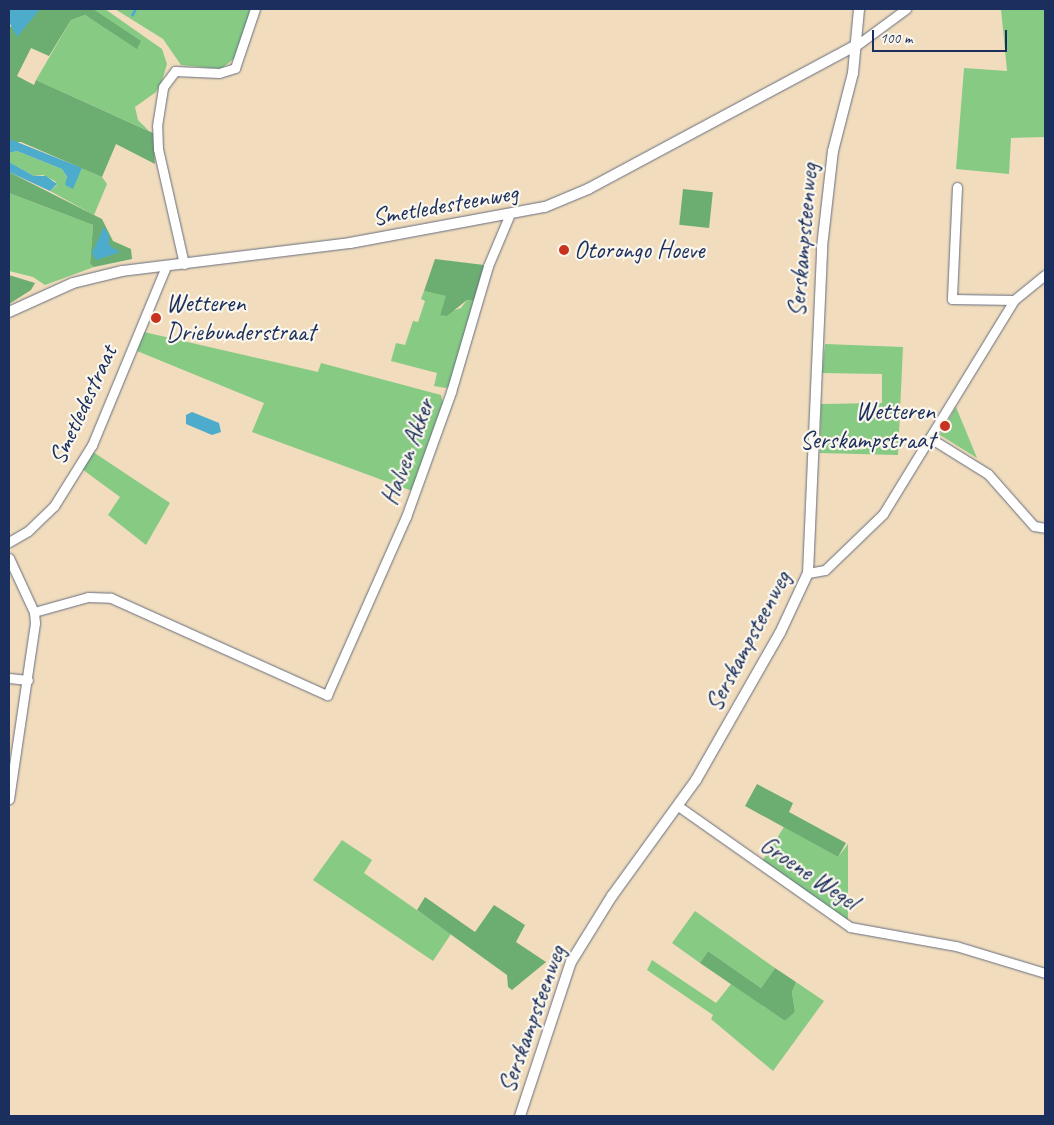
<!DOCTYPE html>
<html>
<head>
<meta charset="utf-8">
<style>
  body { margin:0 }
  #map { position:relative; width:1054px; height:1125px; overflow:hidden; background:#f1ddbd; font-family:Caveat,sans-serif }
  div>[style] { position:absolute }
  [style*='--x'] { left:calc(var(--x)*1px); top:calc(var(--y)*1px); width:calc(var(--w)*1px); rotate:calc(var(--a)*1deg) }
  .green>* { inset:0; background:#86ca84 }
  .forest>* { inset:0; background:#6cae72; transform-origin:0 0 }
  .water>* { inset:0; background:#4dabcc }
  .stream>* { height:2.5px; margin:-1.25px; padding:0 1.25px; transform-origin:1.25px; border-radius:1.25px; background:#4dabcc }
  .roads { filter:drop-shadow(0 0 1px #666c7f) drop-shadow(0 0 1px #666c7f) }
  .minor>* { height:9px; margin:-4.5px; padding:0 4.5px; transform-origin:4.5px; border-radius:4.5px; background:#fff }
  .tertiary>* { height:10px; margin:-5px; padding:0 5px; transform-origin:5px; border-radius:5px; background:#fff }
  .dots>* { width:14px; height:14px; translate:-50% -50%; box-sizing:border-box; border:2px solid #fbf7ec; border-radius:50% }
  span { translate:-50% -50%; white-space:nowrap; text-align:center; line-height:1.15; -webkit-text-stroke:4.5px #fbf7ec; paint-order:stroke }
  .street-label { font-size:25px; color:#1b2f5e }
  .poi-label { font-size:25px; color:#1b2f5e }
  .left { translate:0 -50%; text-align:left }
  .right { translate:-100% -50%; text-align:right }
  .frame { position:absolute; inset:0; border:10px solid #1b2f5e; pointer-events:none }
  .scale { position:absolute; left:872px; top:30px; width:135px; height:22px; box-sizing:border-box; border:2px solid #1b2f5e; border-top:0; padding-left:6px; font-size:15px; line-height:18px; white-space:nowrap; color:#1b2f5e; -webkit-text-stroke:4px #fbf7ec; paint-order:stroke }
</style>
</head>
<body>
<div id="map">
  <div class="green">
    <div style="clip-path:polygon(93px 9px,105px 9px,162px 49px,167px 64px,162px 81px,156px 92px,135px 107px,138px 120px,149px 131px,36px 80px,71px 20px,85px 15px,137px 48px)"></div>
    <div style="clip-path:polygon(115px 9px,251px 9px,236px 57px,221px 69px,181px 65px,163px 39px)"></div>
    <div style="clip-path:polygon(1001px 9px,1045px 9px,1045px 137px,1011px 138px,1009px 174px,956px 169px,964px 68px,1007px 71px)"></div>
    <div style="clip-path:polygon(17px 151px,62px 169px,73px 188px,82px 168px,102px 177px,107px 184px,94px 215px,50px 191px,57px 185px,55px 181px,43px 175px,34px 176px,9px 162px,9px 153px)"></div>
    <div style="clip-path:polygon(9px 193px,93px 225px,90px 264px,94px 267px,45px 285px,33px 277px,9px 271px)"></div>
    <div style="clip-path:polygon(424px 291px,447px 296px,440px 315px,461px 308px,467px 300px,474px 300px,449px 386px,446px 388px,434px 386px,437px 373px,391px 361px,396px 343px,405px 345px,413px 321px,418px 322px,425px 301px,421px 299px)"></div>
    <div style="clip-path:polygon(144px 332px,318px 372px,321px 363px,441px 395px,443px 403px,412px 491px,252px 432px,264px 403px,137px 351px)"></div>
    <div style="clip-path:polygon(825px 344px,903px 347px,898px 455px,820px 453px,821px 404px,882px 403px,882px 374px,822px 373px)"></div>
    <div style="clip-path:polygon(956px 407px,977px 458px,940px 435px)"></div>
    <div style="clip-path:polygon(93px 452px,170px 503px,146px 545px,108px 515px,120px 497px,82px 469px)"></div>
    <div style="clip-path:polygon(784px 827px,838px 857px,848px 844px,848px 922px,761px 863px)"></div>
    <div style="clip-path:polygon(342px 840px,372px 860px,364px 873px,451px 934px,433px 961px,313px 880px)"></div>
    <div style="clip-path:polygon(695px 911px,775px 968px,761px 988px,708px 951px,700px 963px,672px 943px)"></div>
    <div style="clip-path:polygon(652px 960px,716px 1003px,731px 984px,785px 1021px,795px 1012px,792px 992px,796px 982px,824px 1001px,773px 1071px,711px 1019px,713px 1015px,647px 970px)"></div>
  </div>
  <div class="forest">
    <div style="clip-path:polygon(32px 9px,93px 9px,141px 41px,137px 49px,85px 15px,71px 20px,49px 56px,31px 48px,17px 76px,34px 85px,36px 80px,153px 133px,155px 164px,116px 144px,102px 177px,21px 142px,9px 142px,9px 27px,17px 25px)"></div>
    <div style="clip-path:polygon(9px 172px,102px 219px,113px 241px,131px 249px,132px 259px,94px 267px,90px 264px,93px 225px,9px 193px)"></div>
    <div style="left:683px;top:189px;width:30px;height:36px;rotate:6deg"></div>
    <div style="clip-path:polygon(435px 259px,484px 265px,474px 300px,467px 300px,447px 316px,440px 315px,446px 296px,424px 291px)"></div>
    <div style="clip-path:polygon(9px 275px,35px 283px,31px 290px,9px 304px)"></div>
    <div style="clip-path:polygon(757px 784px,793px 803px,789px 812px,846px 843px,838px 857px,745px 806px)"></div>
    <div style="clip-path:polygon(425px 897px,475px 932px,494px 905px,525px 925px,516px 942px,546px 962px,512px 990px,508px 987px,507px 975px,417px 910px)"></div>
    <div style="clip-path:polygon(708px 951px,761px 988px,775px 968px,796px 982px,792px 992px,795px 1012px,785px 1021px,700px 963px)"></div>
  </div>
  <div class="water">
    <div style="clip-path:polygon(9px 9px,40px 9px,17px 37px,9px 22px)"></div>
    <div style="clip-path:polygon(12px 140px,82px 168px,73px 189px,65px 185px,67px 177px,62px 169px,17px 151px,9px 153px,9px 142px)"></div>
    <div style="clip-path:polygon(9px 162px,34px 176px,46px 176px,57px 184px,50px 191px,9px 172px)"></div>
    <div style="clip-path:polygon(104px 227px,109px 235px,109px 245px,120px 252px,96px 260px,92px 253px)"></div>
    <div style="clip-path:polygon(192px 412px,219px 423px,221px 432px,212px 435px,186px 424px,186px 415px)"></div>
  </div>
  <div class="stream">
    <div style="--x:132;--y:15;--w:7;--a:-63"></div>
  </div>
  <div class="roads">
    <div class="minor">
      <div style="--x:857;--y:45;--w:61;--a:-36.3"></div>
      <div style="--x:957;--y:187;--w:112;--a:92.6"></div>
      <div style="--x:952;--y:299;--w:62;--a:0.9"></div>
      <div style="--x:184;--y:264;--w:118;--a:-102.7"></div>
      <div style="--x:158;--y:149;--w:23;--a:-92"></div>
      <div style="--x:157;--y:126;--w:39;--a:-81"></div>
      <div style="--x:163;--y:87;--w:20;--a:-53"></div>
      <div style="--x:175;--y:71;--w:44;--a:2.6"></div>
      <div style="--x:219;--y:73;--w:17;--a:-17"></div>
      <div style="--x:235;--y:68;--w:62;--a:-71.3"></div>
      <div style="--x:930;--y:438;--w:68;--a:31.8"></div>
      <div style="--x:988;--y:474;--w:69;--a:48.5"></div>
      <div style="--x:1034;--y:526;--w:11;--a:10"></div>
      <div style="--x:9;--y:542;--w:22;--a:-30"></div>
      <div style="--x:28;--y:531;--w:36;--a:-44"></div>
      <div style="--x:54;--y:506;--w:72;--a:-58.1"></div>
      <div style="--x:92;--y:445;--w:194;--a:-67.5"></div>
      <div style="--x:9;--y:558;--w:60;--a:65.2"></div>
      <div style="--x:34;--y:612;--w:11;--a:85"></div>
      <div style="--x:35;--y:623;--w:178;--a:98.4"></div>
      <div style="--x:808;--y:573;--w:17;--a:-10"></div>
      <div style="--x:825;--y:570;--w:81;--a:-44"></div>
      <div style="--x:883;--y:514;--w:251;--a:-58.5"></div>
      <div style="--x:1014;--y:300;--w:40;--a:-39"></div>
      <div style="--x:34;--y:612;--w:56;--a:-15.5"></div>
      <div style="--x:88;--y:597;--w:23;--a:2"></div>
      <div style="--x:111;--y:598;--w:237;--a:24.2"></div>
      <div style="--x:327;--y:695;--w:195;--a:-66.1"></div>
      <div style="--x:406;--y:517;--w:133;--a:-70.2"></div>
      <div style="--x:451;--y:392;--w:131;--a:-73.6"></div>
      <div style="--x:488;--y:266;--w:54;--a:-67.2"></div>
      <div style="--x:9;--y:678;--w:19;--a:6"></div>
      <div style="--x:678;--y:806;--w:210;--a:35.1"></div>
      <div style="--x:850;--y:927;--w:108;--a:10.2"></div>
      <div style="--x:956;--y:946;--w:93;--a:16.9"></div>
    </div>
    <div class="tertiary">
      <div style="--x:9;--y:312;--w:70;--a:-24.4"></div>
      <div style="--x:73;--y:283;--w:50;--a:-13.8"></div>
      <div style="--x:122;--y:271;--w:230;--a:-7"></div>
      <div style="--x:350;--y:243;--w:198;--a:-10.5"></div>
      <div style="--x:545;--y:207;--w:47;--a:-22.7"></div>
      <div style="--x:588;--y:189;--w:305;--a:-28.2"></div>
      <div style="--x:520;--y:1116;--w:162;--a:-71.7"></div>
      <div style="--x:571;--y:962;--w:78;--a:-58.2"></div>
      <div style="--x:612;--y:896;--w:143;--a:-54.1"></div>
      <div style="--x:696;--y:780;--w:169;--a:-60.3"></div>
      <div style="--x:780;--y:633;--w:66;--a:-65"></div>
      <div style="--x:808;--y:573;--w:326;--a:-87.5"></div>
      <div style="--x:822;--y:247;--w:97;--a:-83.5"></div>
      <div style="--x:833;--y:151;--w:81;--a:-75.6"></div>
      <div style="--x:853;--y:73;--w:64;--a:-84.6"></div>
    </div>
  </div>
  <div class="dots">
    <div style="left:564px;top:250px;background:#c8321e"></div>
    <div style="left:156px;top:318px;background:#c8321e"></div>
    <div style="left:945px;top:426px;background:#c8321e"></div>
  </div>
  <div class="street-label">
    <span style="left:445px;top:205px;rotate:-10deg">Smetledesteenweg</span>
    <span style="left:803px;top:240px;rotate:-85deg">Serskampsteenweg</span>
    <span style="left:83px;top:405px;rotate:-65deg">Smetledestraat</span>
    <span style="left:408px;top:452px;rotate:-70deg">Halven Akker</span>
    <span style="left:748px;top:641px;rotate:-62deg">Serskampsteenweg</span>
    <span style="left:809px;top:873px;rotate:34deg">Groene Wegel</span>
    <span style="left:532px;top:1019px;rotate:-70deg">Serskampsteenweg</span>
  </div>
  <div class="poi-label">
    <span class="left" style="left:574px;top:250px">Otorongo Hoeve</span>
    <span class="left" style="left:166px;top:318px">Wetteren<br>Driebunderstraat</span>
    <span class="right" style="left:935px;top:426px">Wetteren<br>Serskampstraat</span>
  </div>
  <div class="frame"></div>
  <div class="scale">100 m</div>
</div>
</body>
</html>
